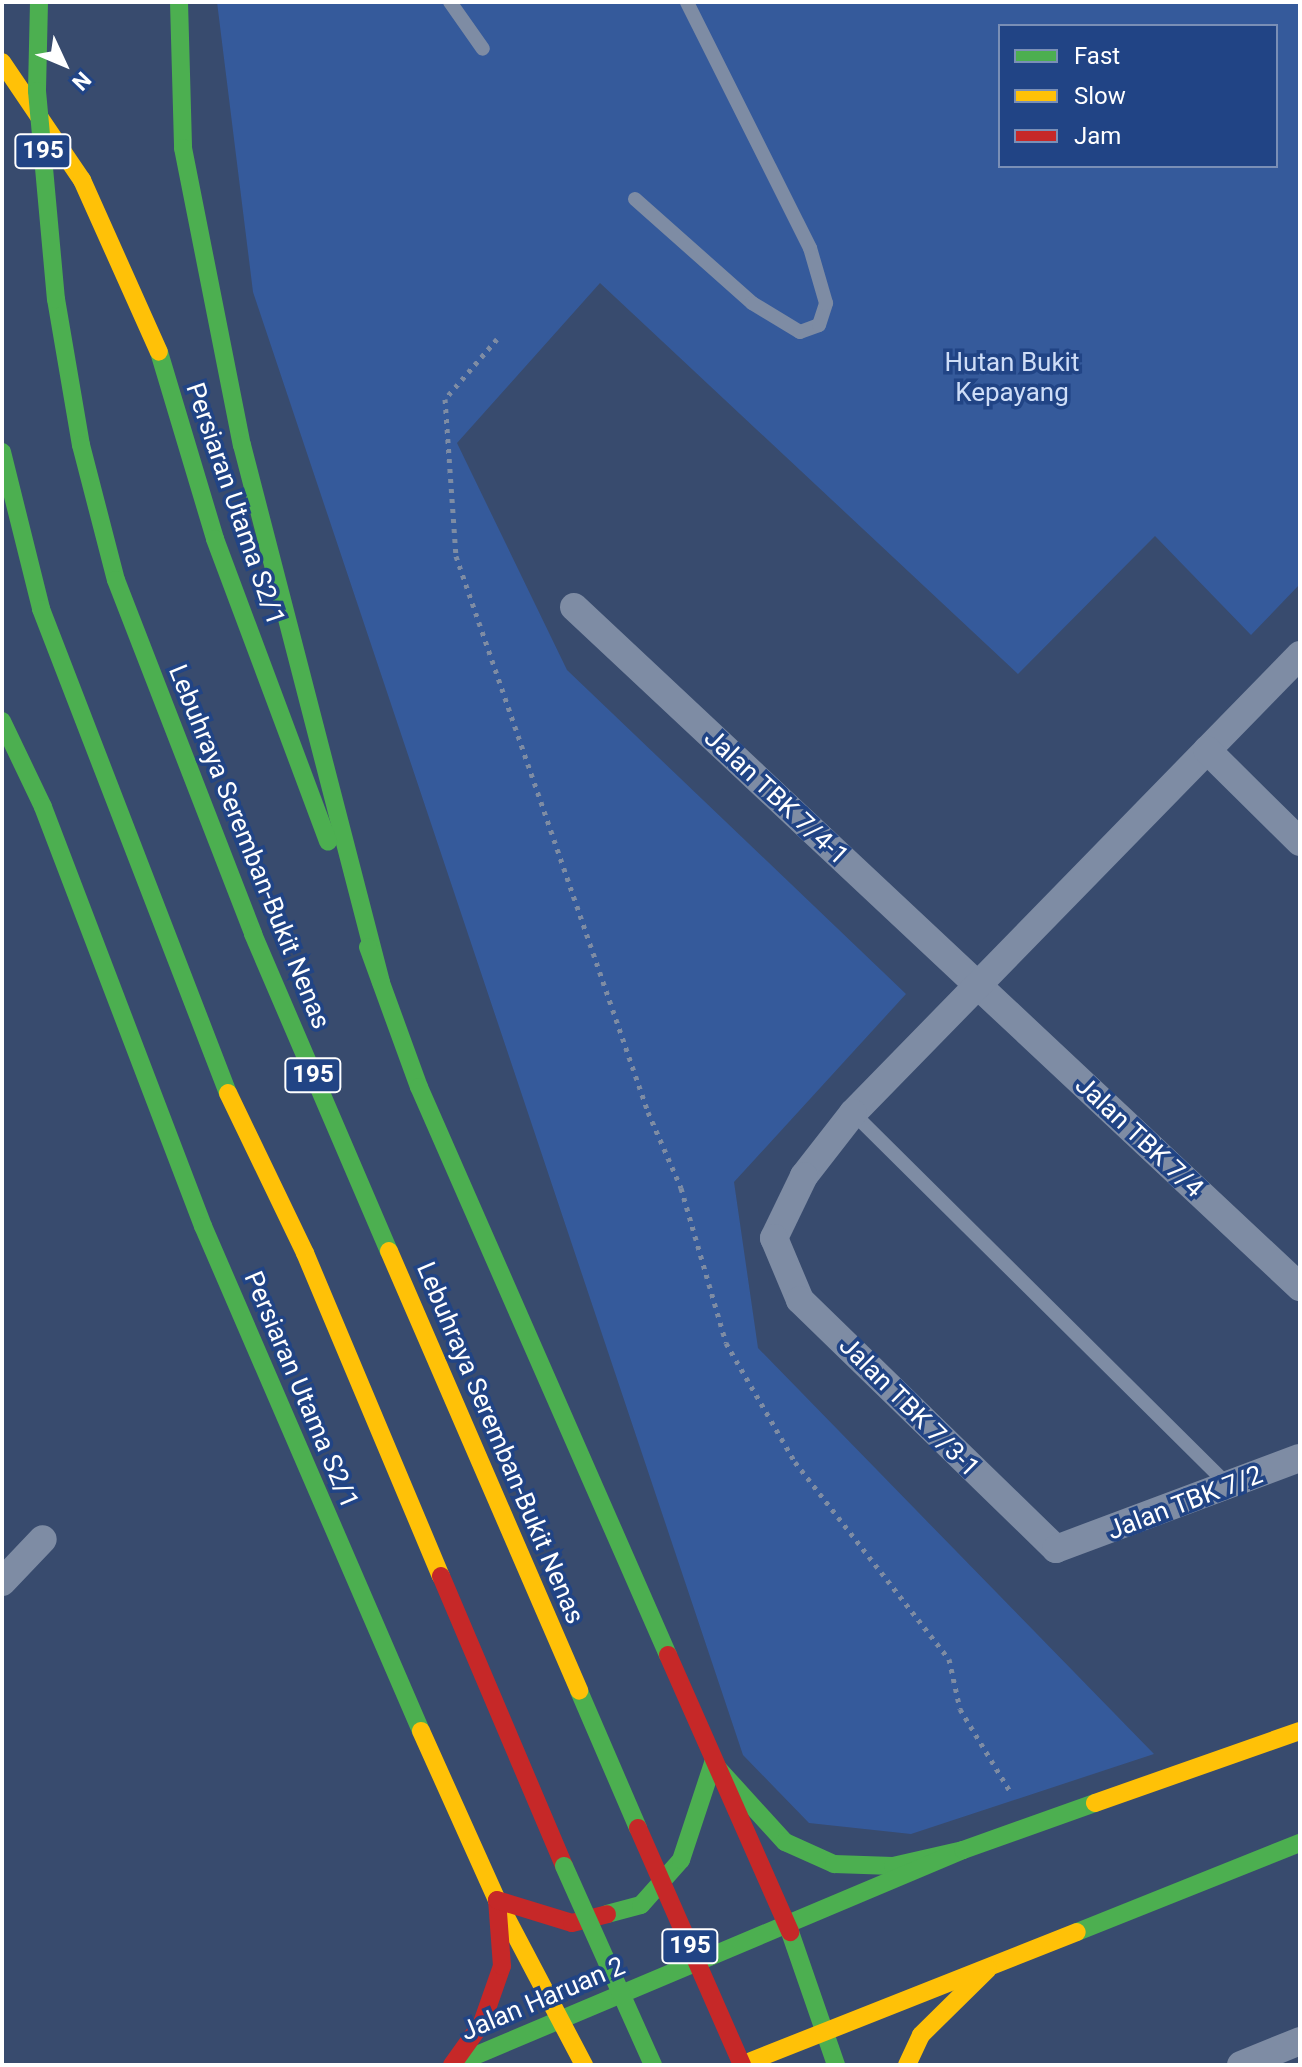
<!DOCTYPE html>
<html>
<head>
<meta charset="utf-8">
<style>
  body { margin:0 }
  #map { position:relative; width:1302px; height:2067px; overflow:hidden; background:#384b6e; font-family:Roboto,sans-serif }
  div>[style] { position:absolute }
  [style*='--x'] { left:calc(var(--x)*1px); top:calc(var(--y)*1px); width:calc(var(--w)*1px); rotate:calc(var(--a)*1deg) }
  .green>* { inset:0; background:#355a9b }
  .path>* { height:5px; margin-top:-2.5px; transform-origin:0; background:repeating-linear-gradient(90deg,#7e8ca4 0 4px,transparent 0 10px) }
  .lane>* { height:14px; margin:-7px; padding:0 7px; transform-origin:7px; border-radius:7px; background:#7e8ca4 }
  .street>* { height:28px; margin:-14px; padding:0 14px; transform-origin:14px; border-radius:14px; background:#7e8ca4 }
  .fast>* { height:18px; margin:-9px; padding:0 9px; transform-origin:9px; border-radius:9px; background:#4caf50 }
  .slow>* { height:18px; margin:-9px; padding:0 9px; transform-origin:9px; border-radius:9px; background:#ffc107 }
  .jam>* { height:18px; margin:-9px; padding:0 9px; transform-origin:9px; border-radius:9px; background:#c62828 }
  .fast-bridge>* { height:18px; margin:-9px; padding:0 9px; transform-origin:9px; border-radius:9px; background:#4caf50 }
  .jam-bridge>* { height:18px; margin:-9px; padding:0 9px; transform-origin:9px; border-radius:9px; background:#c62828 }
  span { translate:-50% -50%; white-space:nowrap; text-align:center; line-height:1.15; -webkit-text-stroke:7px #214485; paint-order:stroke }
  .shield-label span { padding:2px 6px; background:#214485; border:2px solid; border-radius:6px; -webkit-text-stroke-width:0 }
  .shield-label { font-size:24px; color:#fff; font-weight:700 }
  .park-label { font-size:26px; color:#ceddf7 }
  .street-label { font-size:26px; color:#fff }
  .frame { position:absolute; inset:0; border:4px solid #fff; pointer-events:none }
  .legend { position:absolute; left:998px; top:24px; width:280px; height:144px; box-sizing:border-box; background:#214485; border:2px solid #7a8fb6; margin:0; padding:10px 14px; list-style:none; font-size:24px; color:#fff }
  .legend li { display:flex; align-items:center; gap:16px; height:40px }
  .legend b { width:40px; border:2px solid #7a8fb6 }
  .north { position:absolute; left:24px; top:24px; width:80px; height:80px; -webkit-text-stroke:6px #214485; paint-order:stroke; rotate:134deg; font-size:22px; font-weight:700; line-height:32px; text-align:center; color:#fff }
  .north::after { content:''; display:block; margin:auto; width:28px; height:36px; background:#fff; clip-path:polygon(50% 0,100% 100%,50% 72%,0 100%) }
</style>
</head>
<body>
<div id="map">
  <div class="green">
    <div style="clip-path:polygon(evenodd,217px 2px,1300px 2px,1300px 584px,1251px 635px,1155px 536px,1018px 674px,600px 283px,457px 443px,567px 670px,906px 994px,734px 1182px,758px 1348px,1154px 1754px,911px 1834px,809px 1823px,743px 1755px,253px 292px,217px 2px,1000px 26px,1276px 26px,1276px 166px,1000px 166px,1000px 26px)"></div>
  </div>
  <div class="path">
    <div style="--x:497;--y:339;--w:79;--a:130.9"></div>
    <div style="--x:445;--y:399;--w:157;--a:86"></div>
    <div style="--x:456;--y:556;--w:588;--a:70.95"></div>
    <div style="--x:648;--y:1112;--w:83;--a:66.5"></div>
    <div style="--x:681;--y:1188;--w:161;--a:73.8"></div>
    <div style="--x:726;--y:1343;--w:138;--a:59.9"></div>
    <div style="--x:795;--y:1462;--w:250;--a:52"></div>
    <div style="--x:949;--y:1659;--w:51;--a:77.6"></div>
    <div style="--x:960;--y:1709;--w:98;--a:58.7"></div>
  </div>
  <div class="lane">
    <div style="--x:450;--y:2;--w:57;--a:54.9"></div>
    <div style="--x:635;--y:199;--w:157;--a:41.6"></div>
    <div style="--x:752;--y:303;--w:56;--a:31.1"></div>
    <div style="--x:800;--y:332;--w:20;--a:-20"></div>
    <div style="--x:819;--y:325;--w:23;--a:-72"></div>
    <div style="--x:826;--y:303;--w:57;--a:-106.2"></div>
    <div style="--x:810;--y:248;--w:275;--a:-116.6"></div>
    <div style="--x:853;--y:1113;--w:528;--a:44.77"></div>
  </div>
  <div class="street">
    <div style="--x:574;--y:607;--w:995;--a:43.13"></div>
    <div style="--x:1300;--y:655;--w:640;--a:134.3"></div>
    <div style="--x:853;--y:1113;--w:80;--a:127.9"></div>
    <div style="--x:804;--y:1176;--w:69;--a:115.8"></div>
    <div style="--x:774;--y:1238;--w:67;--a:67.2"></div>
    <div style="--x:800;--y:1300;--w:357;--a:44.2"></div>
    <div style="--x:1056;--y:1549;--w:260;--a:-20.5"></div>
    <div style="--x:1207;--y:750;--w:131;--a:44.7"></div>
    <div style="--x:2;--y:1582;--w:59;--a:-46.4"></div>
    <div style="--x:1241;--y:2065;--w:64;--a:-22.1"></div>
  </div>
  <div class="fast">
    <div style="--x:179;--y:2;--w:146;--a:88.4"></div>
    <div style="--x:183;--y:148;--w:303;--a:78.8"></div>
    <div style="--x:242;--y:445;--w:555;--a:75.49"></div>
    <div style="--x:56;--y:299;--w:148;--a:80.3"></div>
    <div style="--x:81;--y:445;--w:139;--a:75.5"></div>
    <div style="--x:116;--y:580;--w:380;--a:68.8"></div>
    <div style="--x:253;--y:934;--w:345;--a:66.8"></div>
    <div style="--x:159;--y:352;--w:195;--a:73.3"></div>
    <div style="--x:215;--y:539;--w:323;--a:69.5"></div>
    <div style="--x:2;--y:452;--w:162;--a:76"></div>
    <div style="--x:41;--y:609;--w:519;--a:68.88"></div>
    <div style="--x:2;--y:721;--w:95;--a:64.5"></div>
    <div style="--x:43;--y:807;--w:449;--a:69.1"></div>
    <div style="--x:203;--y:1226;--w:550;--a:66.65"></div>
    <div style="--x:368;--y:947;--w:149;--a:70"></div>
    <div style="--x:419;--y:1087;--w:620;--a:66.33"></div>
    <div style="--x:579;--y:1691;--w:149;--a:66.7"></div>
    <div style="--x:607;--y:1914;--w:35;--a:-15"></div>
    <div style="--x:641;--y:1905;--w:60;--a:-48.4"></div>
    <div style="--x:681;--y:1860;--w:102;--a:-71.7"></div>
    <div style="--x:713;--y:1763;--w:107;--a:47.7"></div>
    <div style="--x:785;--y:1842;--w:54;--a:24.2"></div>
    <div style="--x:834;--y:1864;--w:59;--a:1.9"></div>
    <div style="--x:893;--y:1866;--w:72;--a:-12.9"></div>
    <div style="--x:790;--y:1932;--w:141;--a:70.9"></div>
    <div style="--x:1077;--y:1932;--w:240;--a:-21.8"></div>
    <div style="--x:453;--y:2065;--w:553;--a:-22.86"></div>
    <div style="--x:963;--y:1850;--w:140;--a:-19.6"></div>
  </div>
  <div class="slow">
    <div style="--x:2;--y:62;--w:143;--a:55.9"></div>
    <div style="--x:82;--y:180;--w:188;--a:65.9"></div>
    <div style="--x:228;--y:1093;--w:178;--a:64.3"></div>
    <div style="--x:305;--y:1253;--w:350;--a:67.2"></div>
    <div style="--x:389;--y:1251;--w:479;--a:66.6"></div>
    <div style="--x:421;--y:1731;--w:185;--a:65.8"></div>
    <div style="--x:497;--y:1900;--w:187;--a:62.2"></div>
    <div style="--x:1095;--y:1803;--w:217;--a:-19.4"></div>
    <div style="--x:741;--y:2065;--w:361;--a:-21.6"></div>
    <div style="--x:907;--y:2065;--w:33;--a:-65"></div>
    <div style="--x:921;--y:2035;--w:94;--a:-44.6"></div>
  </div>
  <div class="jam">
    <div style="--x:441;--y:1576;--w:315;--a:67"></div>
    <div style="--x:668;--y:1655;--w:303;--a:66.2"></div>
    <div style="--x:452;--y:2065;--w:52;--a:-54.5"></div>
    <div style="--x:482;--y:2023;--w:60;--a:-70.7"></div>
    <div style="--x:502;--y:1966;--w:66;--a:-94.3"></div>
    <div style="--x:497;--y:1900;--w:78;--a:17"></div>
    <div style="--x:572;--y:1923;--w:36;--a:-14"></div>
  </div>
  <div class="fast-bridge">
    <div style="--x:39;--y:2;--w:89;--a:91.3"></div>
    <div style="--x:37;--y:91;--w:209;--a:84.8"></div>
    <div style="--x:564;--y:1866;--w:218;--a:65.9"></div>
  </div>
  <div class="jam-bridge">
    <div style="--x:638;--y:1828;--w:259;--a:66.3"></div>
  </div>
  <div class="shield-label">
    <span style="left:43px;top:151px">195</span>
    <span style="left:313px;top:1075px">195</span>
    <span style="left:690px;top:1946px">195</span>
  </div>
  <div class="park-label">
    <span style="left:1012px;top:378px">Hutan Bukit<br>Kepayang</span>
  </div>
  <div class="street-label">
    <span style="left:235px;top:504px;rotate:71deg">Persiaran Utama S2/1</span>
    <span style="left:776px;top:797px;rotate:43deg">Jalan TBK 7/4-1</span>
    <span style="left:249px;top:847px;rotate:68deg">Lebuhraya Seremban-Bukit Nenas</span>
    <span style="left:1139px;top:1137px;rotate:43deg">Jalan TBK 7/4</span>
    <span style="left:301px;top:1390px;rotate:67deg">Persiaran Utama S2/1</span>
    <span style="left:909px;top:1407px;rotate:45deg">Jalan TBK 7/3-1</span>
    <span style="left:500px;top:1443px;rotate:67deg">Lebuhraya Seremban-Bukit Nenas</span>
    <span style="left:1185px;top:1503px;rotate:-21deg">Jalan TBK 7/2</span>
    <span style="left:543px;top:1999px;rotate:-23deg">Jalan Haruan 2</span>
  </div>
  <div class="frame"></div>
  <ul class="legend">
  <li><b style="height:10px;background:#4caf50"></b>Fast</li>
  <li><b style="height:10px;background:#ffc107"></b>Slow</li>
  <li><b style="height:10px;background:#c62828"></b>Jam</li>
  </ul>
  <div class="north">N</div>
</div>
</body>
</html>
